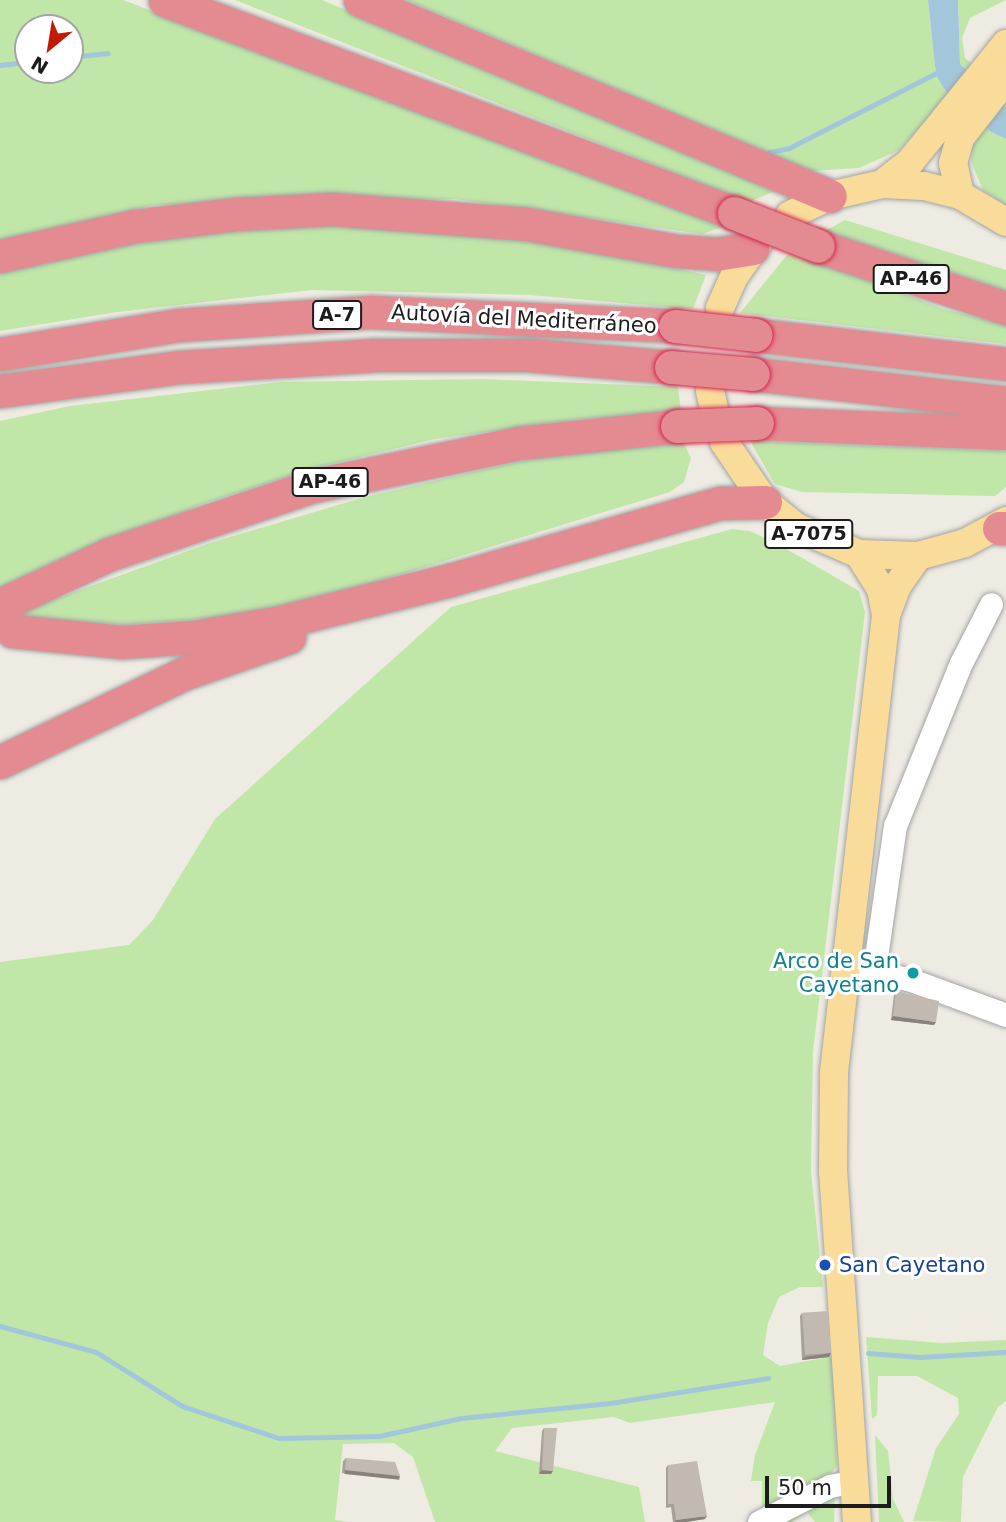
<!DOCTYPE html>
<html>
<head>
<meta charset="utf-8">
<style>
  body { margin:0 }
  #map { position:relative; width:1006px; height:1522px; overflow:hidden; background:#edebe2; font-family:"DejaVu Sans",sans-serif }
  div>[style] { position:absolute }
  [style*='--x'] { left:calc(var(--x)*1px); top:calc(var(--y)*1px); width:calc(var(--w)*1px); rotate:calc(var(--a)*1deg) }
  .grass>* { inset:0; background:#c0e7a8 }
  .water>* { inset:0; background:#a2c7da }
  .stream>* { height:5px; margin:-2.5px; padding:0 2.5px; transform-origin:2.5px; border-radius:2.5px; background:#a2c7da }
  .roads { filter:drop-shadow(0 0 2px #a3a3a3) drop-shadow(0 0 2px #a3a3a3) }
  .minor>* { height:23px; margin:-11.5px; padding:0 11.5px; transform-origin:11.5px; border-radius:11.5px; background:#fff }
  .major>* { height:28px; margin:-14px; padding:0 14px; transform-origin:14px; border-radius:14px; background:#f9db9a }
  .highway>* { height:33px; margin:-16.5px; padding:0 16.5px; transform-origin:16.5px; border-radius:16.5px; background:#e48a91 }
  .bridges { filter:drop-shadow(0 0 2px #d2274f) drop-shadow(0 0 2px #d2274f) }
  .highway-bridge>* { height:33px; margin:-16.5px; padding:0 16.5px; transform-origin:16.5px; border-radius:16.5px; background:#e48a91 }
  .wall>* { inset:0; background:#a7a098 }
  .shaded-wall>* { inset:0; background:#88827c; transform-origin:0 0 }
  .building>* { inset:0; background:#c2bab1; transform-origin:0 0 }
  .dots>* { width:19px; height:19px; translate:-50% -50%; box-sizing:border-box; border:4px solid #fff; border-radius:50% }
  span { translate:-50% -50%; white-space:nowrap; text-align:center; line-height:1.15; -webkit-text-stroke:6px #fff; paint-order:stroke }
  .shield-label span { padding:2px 5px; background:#fff; border:2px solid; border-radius:5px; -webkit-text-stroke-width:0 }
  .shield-label { font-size:19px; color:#1c1c1c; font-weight:700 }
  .street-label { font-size:21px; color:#1c1c1c }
  .culture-label { font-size:21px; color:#0d838f }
  .right { translate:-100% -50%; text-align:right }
  .transit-label { font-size:21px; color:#164399 }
  .left { translate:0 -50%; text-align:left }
  .north { position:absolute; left:14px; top:14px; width:70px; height:70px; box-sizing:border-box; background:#fff; border:2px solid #a4a4a4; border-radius:50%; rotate:210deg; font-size:19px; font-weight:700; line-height:28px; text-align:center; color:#1c1c1c }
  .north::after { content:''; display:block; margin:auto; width:24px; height:32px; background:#c31a04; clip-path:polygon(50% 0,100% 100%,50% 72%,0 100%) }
  .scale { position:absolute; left:765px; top:1476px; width:126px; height:32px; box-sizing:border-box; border:4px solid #1c1c1c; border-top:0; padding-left:9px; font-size:21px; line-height:24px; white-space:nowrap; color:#1c1c1c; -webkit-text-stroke:5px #fff; paint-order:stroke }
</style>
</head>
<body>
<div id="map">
  <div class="grass">
    <div style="clip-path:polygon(evenodd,0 0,123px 0,725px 226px,702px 234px,455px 199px,153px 205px,0 243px,0 0,28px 28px,70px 28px,70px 70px,28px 70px,28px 28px)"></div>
    <div style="clip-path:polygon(235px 0,322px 0,777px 190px,749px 202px)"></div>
    <div style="clip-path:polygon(406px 0,928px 0,936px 75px,944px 89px,991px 132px,1006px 139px,1006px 206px,983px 190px,971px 162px,972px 145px,929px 117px,899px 150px,859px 168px,812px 171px)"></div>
    <div style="clip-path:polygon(958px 0,1006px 0,970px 18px,962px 38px,965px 58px,1006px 93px,1006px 107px,960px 64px)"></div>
    <div style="clip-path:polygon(845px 220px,1006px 270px,1006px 291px,825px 231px)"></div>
    <div style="clip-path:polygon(218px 225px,411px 226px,597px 251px,706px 275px,693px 309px,529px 295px,312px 290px,117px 312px,0 331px,0 268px)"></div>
    <div style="clip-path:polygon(791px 250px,943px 309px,1006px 324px,1006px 344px,740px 313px)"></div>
    <div style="clip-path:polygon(481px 379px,678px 387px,681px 412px,580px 419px,435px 439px,314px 468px,199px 505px,0 590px,0 421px,70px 406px,281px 382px)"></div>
    <div style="clip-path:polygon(750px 441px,1006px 451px,1006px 487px,995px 496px,802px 492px,775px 484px)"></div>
    <div style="clip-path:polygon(683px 442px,691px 458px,684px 482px,670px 492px,274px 613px,124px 625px,11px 615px,210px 543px,365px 497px,551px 454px)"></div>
    <div style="clip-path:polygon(732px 529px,750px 531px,778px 544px,859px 591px,865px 612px,813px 1052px,811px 1172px,823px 1287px,800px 1287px,779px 1297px,768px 1323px,763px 1355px,780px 1366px,834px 1356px,837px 1466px,829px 1476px,762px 1508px,762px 1481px,751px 1481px,755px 1455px,775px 1402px,630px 1423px,614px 1417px,512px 1428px,495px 1451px,639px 1487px,645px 1522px,435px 1522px,413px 1457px,394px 1443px,343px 1444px,335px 1520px,350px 1522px,0 1522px,0 962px,129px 945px,153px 920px,215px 819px,451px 607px)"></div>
    <div style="clip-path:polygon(866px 1337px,941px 1343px,1006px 1340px,1006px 1401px,998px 1407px,963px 1477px,961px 1522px,913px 1521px,936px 1448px,959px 1414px,958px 1398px,917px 1376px,878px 1376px,877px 1415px,872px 1419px)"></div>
    <div style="clip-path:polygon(875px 1435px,888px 1451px,893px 1499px,904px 1522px,879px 1522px)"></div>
    <div style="clip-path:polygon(835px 1495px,834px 1522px,815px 1522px,807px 1512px,792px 1522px,770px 1522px)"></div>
  </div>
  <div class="water">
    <div style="clip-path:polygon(928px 0,958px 0,960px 64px,1006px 107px,1006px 139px,991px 132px,944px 89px,936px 75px)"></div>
  </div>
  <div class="stream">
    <div style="--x:70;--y:57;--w:38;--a:-6"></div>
    <div style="--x:0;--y:65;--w:28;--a:-6"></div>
    <div style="--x:769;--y:152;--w:20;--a:-11"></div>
    <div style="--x:789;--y:148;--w:169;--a:-27"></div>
    <div style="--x:0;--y:1326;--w:99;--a:15.2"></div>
    <div style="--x:96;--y:1352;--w:102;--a:32.1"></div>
    <div style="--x:182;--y:1406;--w:102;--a:18.3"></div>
    <div style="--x:279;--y:1438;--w:100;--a:-1.1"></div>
    <div style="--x:379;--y:1436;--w:84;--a:-12.4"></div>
    <div style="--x:461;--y:1418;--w:150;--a:-5.7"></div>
    <div style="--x:610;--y:1403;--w:160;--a:-9"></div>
    <div style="--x:868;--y:1353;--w:52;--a:4.4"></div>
    <div style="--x:920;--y:1357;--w:86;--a:-3.3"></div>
  </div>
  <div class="roads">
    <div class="minor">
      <div style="--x:861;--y:968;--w:51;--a:13.5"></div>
      <div style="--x:911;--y:980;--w:101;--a:20.2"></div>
      <div style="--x:874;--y:971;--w:147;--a:-81.8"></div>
      <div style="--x:895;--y:826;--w:176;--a:-68"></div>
      <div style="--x:961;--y:663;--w:66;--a:-63"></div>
      <div style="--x:759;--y:1522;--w:80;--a:-26.9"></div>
      <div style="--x:830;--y:1486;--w:26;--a:-11"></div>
    </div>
    <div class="major">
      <div style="--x:882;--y:184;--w:36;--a:-38"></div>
      <div style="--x:910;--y:162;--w:152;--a:-50.9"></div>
      <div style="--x:960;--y:195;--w:33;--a:-102"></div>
      <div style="--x:953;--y:163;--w:26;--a:-74"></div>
      <div style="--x:960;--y:138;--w:75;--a:-52.1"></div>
      <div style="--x:790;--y:215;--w:44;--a:-25.4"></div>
      <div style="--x:830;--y:196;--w:53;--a:-13"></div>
      <div style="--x:882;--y:184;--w:42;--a:2.7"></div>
      <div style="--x:924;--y:186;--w:37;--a:14"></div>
      <div style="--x:960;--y:195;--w:53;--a:30.4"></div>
      <div style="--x:720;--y:308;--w:36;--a:-66"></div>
      <div style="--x:735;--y:275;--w:43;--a:-54.5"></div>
      <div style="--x:710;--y:391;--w:18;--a:77"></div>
      <div style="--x:724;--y:442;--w:73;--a:55.7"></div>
      <div style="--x:765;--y:502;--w:40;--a:39"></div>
      <div style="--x:796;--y:527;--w:69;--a:23.2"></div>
      <div style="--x:859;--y:554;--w:59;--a:1.9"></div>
      <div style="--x:918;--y:556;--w:49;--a:-15.5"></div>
      <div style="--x:965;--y:543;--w:47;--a:-28.2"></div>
      <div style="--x:859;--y:554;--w:41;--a:57.8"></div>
      <div style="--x:881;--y:589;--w:26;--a:79"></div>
      <div style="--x:857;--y:1522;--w:351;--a:-93.9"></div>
      <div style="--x:833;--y:1172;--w:100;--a:-89.4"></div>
      <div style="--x:834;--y:1072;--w:460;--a:-83.5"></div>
      <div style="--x:886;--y:615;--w:31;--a:-69"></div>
      <div style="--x:897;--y:586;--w:37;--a:-55"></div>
    </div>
    <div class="highway">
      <div style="--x:165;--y:0;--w:608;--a:20.52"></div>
      <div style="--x:360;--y:0;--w:509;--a:22.64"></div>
      <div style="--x:818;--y:246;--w:198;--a:18.3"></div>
      <div style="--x:0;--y:256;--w:138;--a:-12.5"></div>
      <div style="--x:135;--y:226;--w:103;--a:-6.7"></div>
      <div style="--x:237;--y:214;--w:95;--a:-3"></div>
      <div style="--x:332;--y:209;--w:196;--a:4.4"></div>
      <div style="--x:527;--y:224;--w:152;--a:10.2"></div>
      <div style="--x:677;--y:251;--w:39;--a:4"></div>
      <div style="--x:716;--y:254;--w:37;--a:-9"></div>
      <div style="--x:756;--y:335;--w:252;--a:6.6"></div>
      <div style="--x:0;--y:354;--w:181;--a:-9.2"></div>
      <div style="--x:179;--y:325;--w:193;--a:-3.9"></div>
      <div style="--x:372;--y:312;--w:303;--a:2.6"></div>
      <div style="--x:753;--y:374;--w:255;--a:6.5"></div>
      <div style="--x:0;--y:391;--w:182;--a:-7.6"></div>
      <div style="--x:180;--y:367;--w:194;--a:-3.5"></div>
      <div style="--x:374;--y:355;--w:154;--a:0"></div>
      <div style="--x:528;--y:355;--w:144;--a:4.8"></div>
      <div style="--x:757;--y:423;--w:249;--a:2.3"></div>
      <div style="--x:999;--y:528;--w:7;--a:0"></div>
      <div style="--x:0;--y:605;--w:121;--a:-24.9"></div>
      <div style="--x:110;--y:554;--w:213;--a:-18.6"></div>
      <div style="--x:312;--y:486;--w:211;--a:-11.7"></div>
      <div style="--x:519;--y:443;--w:159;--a:-6.1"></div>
      <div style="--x:12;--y:631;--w:111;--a:5.7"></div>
      <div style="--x:122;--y:642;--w:71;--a:-4"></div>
      <div style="--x:193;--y:637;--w:84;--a:-9.6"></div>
      <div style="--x:276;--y:623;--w:179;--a:-13.9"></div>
      <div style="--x:450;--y:580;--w:282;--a:-15.9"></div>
      <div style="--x:721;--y:503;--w:44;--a:-1.3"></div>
      <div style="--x:0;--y:762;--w:205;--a:-25.7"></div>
      <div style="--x:185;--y:673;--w:110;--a:-19.1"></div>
    </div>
  </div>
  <div class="bridges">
    <div class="highway-bridge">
      <div style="--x:734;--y:213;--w:90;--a:21.4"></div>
      <div style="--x:675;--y:326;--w:81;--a:6.3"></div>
      <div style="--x:671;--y:367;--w:82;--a:4.9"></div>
      <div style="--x:677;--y:426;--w:80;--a:-2.1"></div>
    </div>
  </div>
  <div class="wall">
    <div style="clip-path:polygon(896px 991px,934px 1025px,891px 1020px,894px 995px)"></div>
    <div style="clip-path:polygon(802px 1313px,831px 1353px,829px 1357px,802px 1360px,800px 1316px)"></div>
    <div style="clip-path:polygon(544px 1428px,551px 1474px,539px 1474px,542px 1431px)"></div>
    <div style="clip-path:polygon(346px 1458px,400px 1476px,397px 1479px,342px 1473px,343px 1461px)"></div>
    <div style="clip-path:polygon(668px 1465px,705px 1519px,686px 1522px,673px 1522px,671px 1507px,666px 1508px,666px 1468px)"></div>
  </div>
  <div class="shaded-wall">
    <div style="clip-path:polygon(893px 1016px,936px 1022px,934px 1025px,891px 1020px)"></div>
    <div style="clip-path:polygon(831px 1353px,829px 1357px,802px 1360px,805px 1357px)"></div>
    <div style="left:345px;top:1470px;width:55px;height:4px;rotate:6deg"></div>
    <div style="clip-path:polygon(542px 1470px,553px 1471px,551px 1474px,539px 1474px)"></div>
    <div style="clip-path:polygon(707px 1516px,705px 1519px,686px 1522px,675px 1522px,676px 1520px)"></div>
  </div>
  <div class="building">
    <div style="clip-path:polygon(896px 991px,939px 1001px,936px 1022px,893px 1016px)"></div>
    <div style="left:828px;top:1311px;width:42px;height:26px;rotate:86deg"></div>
    <div style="clip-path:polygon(544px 1428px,557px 1428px,553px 1471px,542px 1470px)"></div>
    <div style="clip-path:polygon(346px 1458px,395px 1462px,400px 1476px,345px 1470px)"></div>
    <div style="clip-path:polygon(697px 1461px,707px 1516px,676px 1520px,674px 1504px,668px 1504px,668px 1465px)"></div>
  </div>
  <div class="dots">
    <div style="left:913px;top:973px;background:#0f9aa8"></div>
    <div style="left:825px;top:1265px;background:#1a4fb4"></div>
  </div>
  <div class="shield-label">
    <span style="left:911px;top:279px">AP-46</span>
    <span style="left:337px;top:315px">A-7</span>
    <span style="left:330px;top:482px">AP-46</span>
    <span style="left:809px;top:534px">A-7075</span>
  </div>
  <div class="street-label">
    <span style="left:524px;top:319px;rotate:3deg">Autovía del Mediterráneo</span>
  </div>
  <div class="culture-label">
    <span class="right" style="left:899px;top:973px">Arco de San<br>Cayetano</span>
  </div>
  <div class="transit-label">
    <span class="left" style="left:839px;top:1265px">San Cayetano</span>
  </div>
  <div class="north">N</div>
  <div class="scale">50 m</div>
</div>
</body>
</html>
